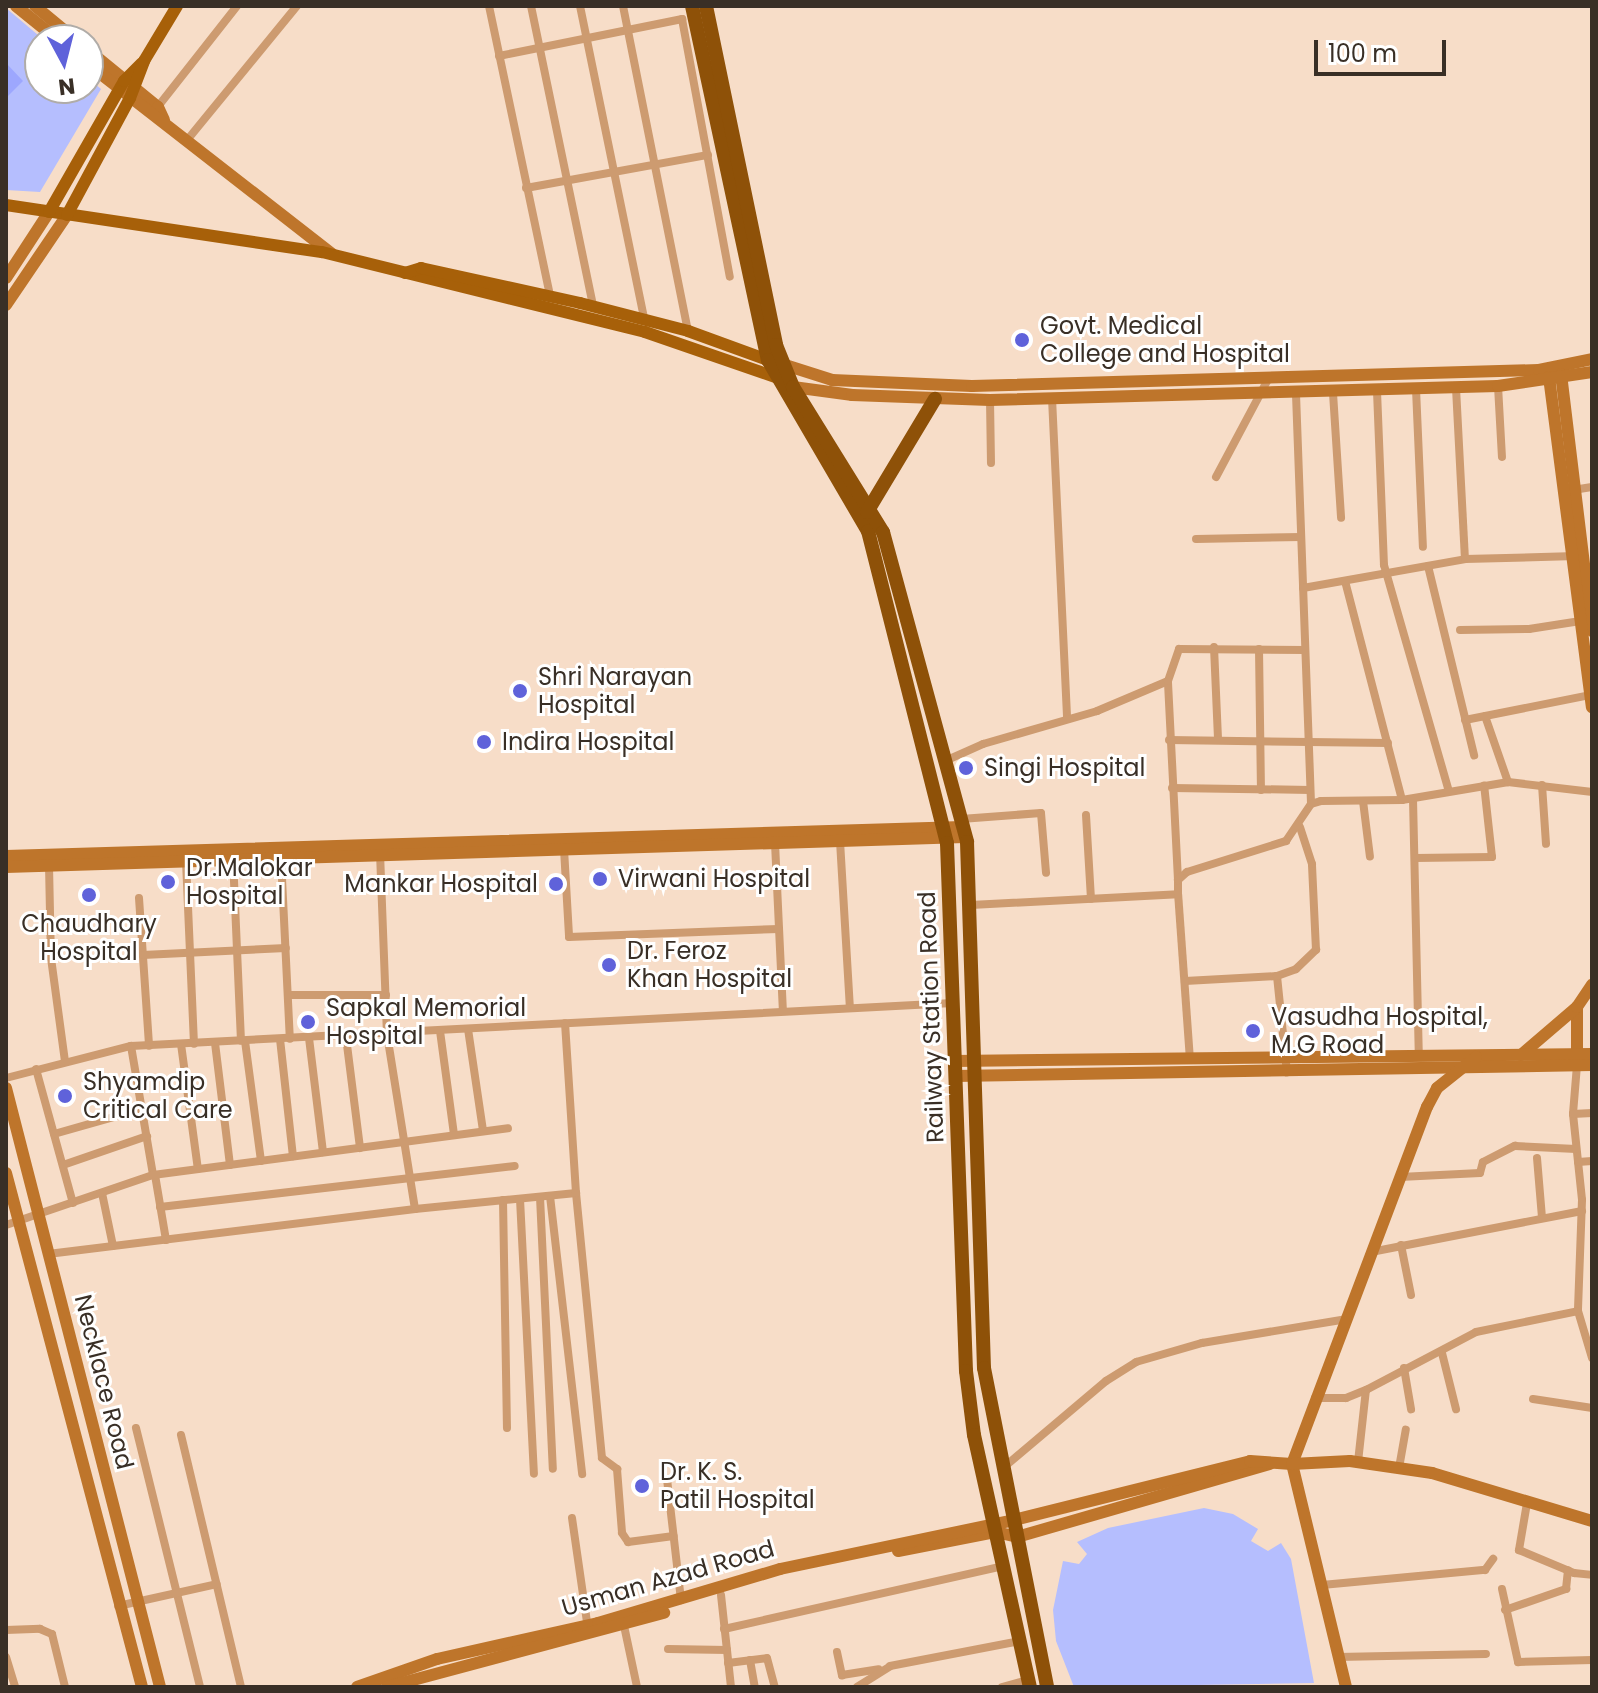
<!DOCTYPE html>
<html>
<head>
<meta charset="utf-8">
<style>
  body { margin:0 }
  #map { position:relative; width:1598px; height:1693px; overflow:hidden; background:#f7ddc8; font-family:Poppins,sans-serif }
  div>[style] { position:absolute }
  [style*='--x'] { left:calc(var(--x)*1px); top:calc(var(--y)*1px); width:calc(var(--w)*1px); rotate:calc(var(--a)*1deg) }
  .green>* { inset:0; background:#b5befe }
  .water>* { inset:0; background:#9da7fe }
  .street>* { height:8px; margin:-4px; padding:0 4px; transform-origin:4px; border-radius:4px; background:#cd9b70 }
  .secondary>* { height:12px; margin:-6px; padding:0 6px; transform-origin:6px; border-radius:6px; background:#be752b }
  .primary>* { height:12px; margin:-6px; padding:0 6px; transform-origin:6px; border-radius:6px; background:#a76009 }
  .highway>* { height:14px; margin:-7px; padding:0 7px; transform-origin:7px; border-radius:7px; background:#8e5108 }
  .dots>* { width:22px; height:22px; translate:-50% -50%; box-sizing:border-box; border:4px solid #fff; border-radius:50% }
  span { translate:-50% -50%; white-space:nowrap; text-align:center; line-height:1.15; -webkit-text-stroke:6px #fff; paint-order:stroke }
  .poi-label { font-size:24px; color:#392f26 }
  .left { translate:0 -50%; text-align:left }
  .right { translate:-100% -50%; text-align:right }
  .street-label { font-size:24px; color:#392f26 }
  .frame { position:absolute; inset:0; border:8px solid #392f26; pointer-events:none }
  .north { position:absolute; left:24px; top:24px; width:80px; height:80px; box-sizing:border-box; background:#fff; border:2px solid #b0aca8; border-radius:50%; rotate:173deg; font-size:22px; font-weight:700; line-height:32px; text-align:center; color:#392f26 }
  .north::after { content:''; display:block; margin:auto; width:28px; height:36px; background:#5f62da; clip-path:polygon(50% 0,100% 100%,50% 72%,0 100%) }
  .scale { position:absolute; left:1314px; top:40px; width:132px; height:36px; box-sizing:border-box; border:4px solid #392f26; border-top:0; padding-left:10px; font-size:24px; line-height:28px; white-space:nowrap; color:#392f26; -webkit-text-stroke:6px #fff; paint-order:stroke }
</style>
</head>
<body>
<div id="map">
  <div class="green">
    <div style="clip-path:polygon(6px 8px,44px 40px,40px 88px,88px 88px,88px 78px,101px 89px,40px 192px,6px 190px)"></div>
    <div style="clip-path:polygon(1204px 1508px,1233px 1514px,1258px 1529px,1251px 1541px,1268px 1551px,1281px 1543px,1291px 1559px,1314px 1683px,1074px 1687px,1056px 1641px,1053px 1610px,1063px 1561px,1079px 1564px,1087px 1554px,1077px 1542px,1108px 1528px)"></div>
  </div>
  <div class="water">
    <div style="clip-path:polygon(6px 63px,23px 81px,6px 98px)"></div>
  </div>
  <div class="street">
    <div style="--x:489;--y:6;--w:296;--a:78.1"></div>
    <div style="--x:531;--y:6;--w:306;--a:78.3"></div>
    <div style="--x:580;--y:6;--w:319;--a:78.4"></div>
    <div style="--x:623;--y:6;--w:331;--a:78.7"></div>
    <div style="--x:499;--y:56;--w:187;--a:-11.4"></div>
    <div style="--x:682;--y:19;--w:262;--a:79.5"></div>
    <div style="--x:156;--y:109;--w:131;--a:-51.8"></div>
    <div style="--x:188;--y:139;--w:172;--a:-50.7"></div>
    <div style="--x:526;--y:188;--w:185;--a:-10.3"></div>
    <div style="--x:1498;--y:386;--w:71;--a:86.8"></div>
    <div style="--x:1456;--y:388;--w:171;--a:87"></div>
    <div style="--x:1416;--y:389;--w:158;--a:87.5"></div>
    <div style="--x:1377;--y:391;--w:174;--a:87.7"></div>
    <div style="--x:1384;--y:565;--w:235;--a:74"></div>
    <div style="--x:1333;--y:393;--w:125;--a:86.3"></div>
    <div style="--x:1296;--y:394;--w:410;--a:87.9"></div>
    <div style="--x:1052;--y:398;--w:320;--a:87.3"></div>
    <div style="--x:990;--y:400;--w:63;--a:89.1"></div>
    <div style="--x:1216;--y:477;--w:109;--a:-62"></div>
    <div style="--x:1573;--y:490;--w:19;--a:-9"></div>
    <div style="--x:1196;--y:539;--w:105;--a:-1.1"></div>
    <div style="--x:1428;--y:566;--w:195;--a:76.3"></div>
    <div style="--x:1345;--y:581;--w:226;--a:75.4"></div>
    <div style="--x:1303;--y:588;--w:165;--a:-10.1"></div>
    <div style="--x:1465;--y:559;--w:111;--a:-1.5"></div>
    <div style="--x:1460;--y:630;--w:69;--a:-0.8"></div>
    <div style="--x:1529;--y:629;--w:52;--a:-8.9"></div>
    <div style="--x:1214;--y:647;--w:92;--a:87.5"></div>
    <div style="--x:1259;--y:649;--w:141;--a:89.2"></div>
    <div style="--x:1485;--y:716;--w:70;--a:70.8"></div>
    <div style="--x:1465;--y:720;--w:127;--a:-11.3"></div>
    <div style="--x:1169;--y:740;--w:219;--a:0.8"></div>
    <div style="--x:945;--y:761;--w:42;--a:-24.1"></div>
    <div style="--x:983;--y:744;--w:119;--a:-16.1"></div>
    <div style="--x:1097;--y:711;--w:77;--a:-22.9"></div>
    <div style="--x:1542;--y:785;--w:59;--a:86.1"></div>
    <div style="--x:1172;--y:788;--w:138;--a:0.8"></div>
    <div style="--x:1413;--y:799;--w:258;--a:88.7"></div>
    <div style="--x:1363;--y:801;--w:56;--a:82.9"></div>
    <div style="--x:1086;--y:815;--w:84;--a:86.6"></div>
    <div style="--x:961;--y:819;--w:80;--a:-4.3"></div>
    <div style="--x:1041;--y:813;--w:60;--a:85.2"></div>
    <div style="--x:840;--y:841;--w:167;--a:86.6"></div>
    <div style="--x:775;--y:843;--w:168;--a:87.3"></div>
    <div style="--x:564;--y:849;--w:88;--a:86.7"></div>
    <div style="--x:569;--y:937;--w:210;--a:-2.2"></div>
    <div style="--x:233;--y:858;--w:183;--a:87.5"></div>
    <div style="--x:281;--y:858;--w:181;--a:87.2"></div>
    <div style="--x:1415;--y:858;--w:77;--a:-0.7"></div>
    <div style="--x:1492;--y:857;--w:72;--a:-96.3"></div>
    <div style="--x:186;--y:861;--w:183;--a:87.5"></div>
    <div style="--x:49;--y:865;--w:93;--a:88.8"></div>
    <div style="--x:51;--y:958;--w:104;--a:82.3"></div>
    <div style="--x:1178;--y:880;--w:199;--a:-92.9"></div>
    <div style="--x:1168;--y:681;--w:34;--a:-71"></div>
    <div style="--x:1179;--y:649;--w:126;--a:0.5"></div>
    <div style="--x:139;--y:898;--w:148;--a:86.1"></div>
    <div style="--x:971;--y:905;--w:207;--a:-3"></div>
    <div style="--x:143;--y:955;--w:143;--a:-2.8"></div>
    <div style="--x:1277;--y:976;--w:97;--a:84.1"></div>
    <div style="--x:1185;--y:981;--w:92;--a:-3.1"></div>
    <div style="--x:1277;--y:976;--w:20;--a:-20"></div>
    <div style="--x:1296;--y:969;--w:28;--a:-44"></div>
    <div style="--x:1316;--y:950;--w:86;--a:-92.7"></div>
    <div style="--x:1312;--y:864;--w:39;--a:-108"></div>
    <div style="--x:288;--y:995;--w:98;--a:0"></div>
    <div style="--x:468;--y:1029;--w:103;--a:81.6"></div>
    <div style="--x:440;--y:1031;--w:105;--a:82.3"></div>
    <div style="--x:346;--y:1037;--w:112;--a:82.8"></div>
    <div style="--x:309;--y:1038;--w:115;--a:83"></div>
    <div style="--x:280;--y:1039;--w:118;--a:83.7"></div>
    <div style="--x:245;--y:1041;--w:121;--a:82.4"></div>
    <div style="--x:215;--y:1043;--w:123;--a:83"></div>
    <div style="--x:181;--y:1044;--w:126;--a:82.3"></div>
    <div style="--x:131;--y:1046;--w:131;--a:80.3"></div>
    <div style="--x:1190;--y:1060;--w:166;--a:-94.1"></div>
    <div style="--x:1178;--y:894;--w:14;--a:-90"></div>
    <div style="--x:1178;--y:880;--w:12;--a:-42"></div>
    <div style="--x:1187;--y:872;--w:104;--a:-17.4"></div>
    <div style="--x:1286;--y:841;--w:45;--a:-56"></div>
    <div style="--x:1311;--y:804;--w:10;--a:-17"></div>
    <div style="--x:1321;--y:801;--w:81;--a:-0.7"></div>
    <div style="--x:1402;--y:800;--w:108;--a:-9.6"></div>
    <div style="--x:1508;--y:782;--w:85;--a:6.8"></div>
    <div style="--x:1577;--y:1065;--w:49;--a:94.7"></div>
    <div style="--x:1573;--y:1114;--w:86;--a:84"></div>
    <div style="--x:1582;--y:1200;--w:111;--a:92.1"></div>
    <div style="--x:1578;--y:1311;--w:49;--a:73.4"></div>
    <div style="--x:36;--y:1069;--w:139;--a:74.6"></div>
    <div style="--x:6;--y:1078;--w:129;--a:-14.4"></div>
    <div style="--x:131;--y:1046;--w:823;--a:-2.99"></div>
    <div style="--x:1573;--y:1114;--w:19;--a:-3"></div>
    <div style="--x:54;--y:1134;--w:91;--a:-15.9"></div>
    <div style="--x:1537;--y:1158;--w:60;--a:85.2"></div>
    <div style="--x:1578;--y:1162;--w:14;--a:-4"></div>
    <div style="--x:63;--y:1165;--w:89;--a:-19"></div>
    <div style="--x:155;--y:1175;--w:66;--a:80.4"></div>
    <div style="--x:1400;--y:1177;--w:80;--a:-2.9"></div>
    <div style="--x:1480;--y:1173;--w:11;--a:-75"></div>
    <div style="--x:1483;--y:1162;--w:36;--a:-27"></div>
    <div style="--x:1515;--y:1146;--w:61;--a:2.8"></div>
    <div style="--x:102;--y:1193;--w:54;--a:78.3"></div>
    <div style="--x:576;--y:1193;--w:266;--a:84.4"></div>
    <div style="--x:602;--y:1458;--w:19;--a:36"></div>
    <div style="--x:617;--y:1469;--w:64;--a:85.5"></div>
    <div style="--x:622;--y:1533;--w:11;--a:56"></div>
    <div style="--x:628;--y:1542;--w:46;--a:-7.4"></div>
    <div style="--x:550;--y:1196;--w:280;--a:83.4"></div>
    <div style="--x:540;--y:1197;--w:272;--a:87.3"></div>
    <div style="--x:520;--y:1199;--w:275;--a:87.1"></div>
    <div style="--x:503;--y:1200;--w:228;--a:89"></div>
    <div style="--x:160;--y:1207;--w:357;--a:-6.6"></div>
    <div style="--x:415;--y:1209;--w:162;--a:-5.7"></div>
    <div style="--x:576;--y:1193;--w:170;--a:-93.7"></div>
    <div style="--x:6;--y:1225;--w:155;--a:-18.8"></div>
    <div style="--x:153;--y:1175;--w:358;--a:-7.5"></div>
    <div style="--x:1401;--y:1245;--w:51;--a:78.7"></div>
    <div style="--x:1371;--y:1252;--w:215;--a:-11"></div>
    <div style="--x:48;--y:1254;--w:370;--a:-7"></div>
    <div style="--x:415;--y:1209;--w:176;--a:-99.1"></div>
    <div style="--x:387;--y:1035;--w:180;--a:-92.2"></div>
    <div style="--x:1442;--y:1353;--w:58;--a:76"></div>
    <div style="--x:1404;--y:1368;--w:42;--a:80.3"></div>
    <div style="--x:1315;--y:1398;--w:31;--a:0"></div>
    <div style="--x:1346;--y:1398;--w:22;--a:-22"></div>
    <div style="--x:1366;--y:1390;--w:124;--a:-27.8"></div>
    <div style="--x:1476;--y:1332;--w:104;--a:-11.6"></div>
    <div style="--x:1533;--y:1399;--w:60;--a:8.7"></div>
    <div style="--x:136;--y:1428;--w:267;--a:76.1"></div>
    <div style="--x:181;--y:1435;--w:259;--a:76.6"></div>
    <div style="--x:1358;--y:1462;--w:72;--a:-83.7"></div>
    <div style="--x:1003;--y:1468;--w:135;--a:-40.2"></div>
    <div style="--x:1106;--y:1381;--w:36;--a:-32"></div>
    <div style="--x:1136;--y:1362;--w:69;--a:-16.1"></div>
    <div style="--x:1202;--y:1343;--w:147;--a:-9.4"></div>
    <div style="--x:1399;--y:1468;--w:39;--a:-80"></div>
    <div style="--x:667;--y:1479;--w:122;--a:83.4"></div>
    <div style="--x:1527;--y:1503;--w:48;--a:99.7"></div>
    <div style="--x:1519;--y:1550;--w:60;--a:22.7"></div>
    <div style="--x:1574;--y:1573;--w:18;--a:6"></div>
    <div style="--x:572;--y:1518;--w:112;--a:81.8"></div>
    <div style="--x:1322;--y:1585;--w:164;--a:-5.3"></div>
    <div style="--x:1485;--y:1570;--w:14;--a:-54"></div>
    <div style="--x:1502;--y:1589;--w:75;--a:77.6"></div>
    <div style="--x:1518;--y:1662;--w:74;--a:-1.5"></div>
    <div style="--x:721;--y:1595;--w:93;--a:83.8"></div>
    <div style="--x:118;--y:1606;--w:101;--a:-12.5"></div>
    <div style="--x:1505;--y:1610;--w:65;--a:-19"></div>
    <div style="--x:1566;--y:1589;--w:19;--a:-84"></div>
    <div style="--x:623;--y:1621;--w:67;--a:78"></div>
    <div style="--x:724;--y:1629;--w:286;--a:-12.7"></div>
    <div style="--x:6;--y:1630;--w:34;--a:-2"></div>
    <div style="--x:40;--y:1629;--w:13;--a:23"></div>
    <div style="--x:52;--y:1634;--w:55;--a:76.2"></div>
    <div style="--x:668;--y:1649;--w:59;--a:1"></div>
    <div style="--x:837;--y:1652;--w:24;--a:78"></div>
    <div style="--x:842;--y:1675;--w:37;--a:-9"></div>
    <div style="--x:6;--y:1657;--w:31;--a:73"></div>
    <div style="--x:1338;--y:1657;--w:148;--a:-1.2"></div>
    <div style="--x:750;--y:1660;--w:27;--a:80"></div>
    <div style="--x:728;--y:1663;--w:39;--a:-7"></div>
    <div style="--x:767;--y:1658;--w:30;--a:75"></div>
    <div style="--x:857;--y:1687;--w:39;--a:-32"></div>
    <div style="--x:890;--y:1666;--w:132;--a:-10.9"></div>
    <div style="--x:1002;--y:1687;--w:27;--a:-15"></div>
  </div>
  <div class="secondary">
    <div style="--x:16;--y:6;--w:54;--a:39"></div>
    <div style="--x:35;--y:6;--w:53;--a:39.7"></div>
    <div style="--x:88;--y:50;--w:90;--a:39.2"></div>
    <div style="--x:158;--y:107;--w:14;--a:65"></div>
    <div style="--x:88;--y:64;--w:309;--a:37.9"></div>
    <div style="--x:6;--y:278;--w:79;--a:-56.9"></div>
    <div style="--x:6;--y:305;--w:109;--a:-55.9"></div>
    <div style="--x:782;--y:364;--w:52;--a:17.7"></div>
    <div style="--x:832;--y:380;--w:140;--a:2.5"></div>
    <div style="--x:972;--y:386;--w:567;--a:-1.62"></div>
    <div style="--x:1539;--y:370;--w:54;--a:-11.7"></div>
    <div style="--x:1561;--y:374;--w:259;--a:83.1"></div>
    <div style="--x:1549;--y:377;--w:333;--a:82.6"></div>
    <div style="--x:793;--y:387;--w:60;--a:7.7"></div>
    <div style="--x:852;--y:395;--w:138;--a:2.1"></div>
    <div style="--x:990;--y:400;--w:508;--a:-1.58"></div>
    <div style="--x:1498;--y:386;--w:95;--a:-8.5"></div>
    <div style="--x:6;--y:856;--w:957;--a:-1.74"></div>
    <div style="--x:6;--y:867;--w:959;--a:-1.79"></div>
    <div style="--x:1577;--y:1007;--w:54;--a:90"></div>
    <div style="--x:1521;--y:1055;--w:74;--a:-40.6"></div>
    <div style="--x:1577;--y:1007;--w:27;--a:-56"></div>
    <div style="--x:954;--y:1061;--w:638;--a:-0.63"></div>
    <div style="--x:955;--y:1076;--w:637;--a:-0.99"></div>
    <div style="--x:6;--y:1088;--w:618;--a:75.58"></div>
    <div style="--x:6;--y:1173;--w:532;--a:75.18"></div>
    <div style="--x:898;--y:1551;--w:100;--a:-11"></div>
    <div style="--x:996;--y:1532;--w:22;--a:13"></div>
    <div style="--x:1017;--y:1537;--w:263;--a:-16.1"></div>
    <div style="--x:357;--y:1687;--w:85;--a:-19.3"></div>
    <div style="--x:437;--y:1659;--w:165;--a:-12.6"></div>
    <div style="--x:598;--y:1623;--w:190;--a:-16.5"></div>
    <div style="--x:780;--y:1569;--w:239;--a:-11.8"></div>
    <div style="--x:1014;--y:1520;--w:243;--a:-14"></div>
    <div style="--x:1250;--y:1461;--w:42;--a:4.1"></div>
    <div style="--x:1292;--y:1464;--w:382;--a:-69.3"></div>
    <div style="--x:1427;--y:1107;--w:21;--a:-62"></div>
    <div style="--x:1437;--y:1088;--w:50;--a:-38.5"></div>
    <div style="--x:387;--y:1687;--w:287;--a:-15"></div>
    <div style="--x:1346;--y:1687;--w:229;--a:-103.6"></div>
    <div style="--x:1292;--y:1464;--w:58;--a:-3"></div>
    <div style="--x:1350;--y:1461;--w:83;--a:8.3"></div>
    <div style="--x:1432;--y:1473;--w:167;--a:16.7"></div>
  </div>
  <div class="primary">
    <div style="--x:6;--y:205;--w:319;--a:8.5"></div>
    <div style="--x:322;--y:252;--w:333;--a:13.9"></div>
    <div style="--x:645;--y:332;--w:144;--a:19.1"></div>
    <div style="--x:49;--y:212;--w:151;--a:-60.2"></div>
    <div style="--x:124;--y:81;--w:25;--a:-45"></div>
    <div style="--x:67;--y:215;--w:133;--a:-61.7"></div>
    <div style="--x:130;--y:98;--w:40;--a:-69"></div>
    <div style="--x:144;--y:61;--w:64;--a:-59"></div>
    <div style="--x:405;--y:273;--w:17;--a:-17"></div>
    <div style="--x:421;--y:268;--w:163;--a:12.4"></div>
    <div style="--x:580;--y:303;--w:112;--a:14.5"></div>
    <div style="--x:688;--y:331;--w:90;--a:20"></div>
  </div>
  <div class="highway">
    <div style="--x:692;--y:6;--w:362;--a:77.9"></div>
    <div style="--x:768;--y:360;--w:198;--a:59.7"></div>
    <div style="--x:868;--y:531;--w:322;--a:75.8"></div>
    <div style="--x:947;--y:843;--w:528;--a:87.94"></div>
    <div style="--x:966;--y:1371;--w:64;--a:82.9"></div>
    <div style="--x:974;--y:1435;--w:258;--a:77.5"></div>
    <div style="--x:706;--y:6;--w:346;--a:78.3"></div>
    <div style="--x:776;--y:345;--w:45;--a:68"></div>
    <div style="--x:793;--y:387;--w:171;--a:58.2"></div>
    <div style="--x:883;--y:532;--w:321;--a:74.8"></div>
    <div style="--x:967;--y:842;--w:526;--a:88.15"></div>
    <div style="--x:984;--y:1368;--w:325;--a:78.8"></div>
    <div style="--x:867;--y:512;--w:132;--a:-59"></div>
  </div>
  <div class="dots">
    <div style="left:1022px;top:340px;background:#5f62da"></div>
    <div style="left:520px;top:691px;background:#5f62da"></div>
    <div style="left:484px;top:742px;background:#5f62da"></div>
    <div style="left:966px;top:768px;background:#5f62da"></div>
    <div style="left:600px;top:879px;background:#5f62da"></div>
    <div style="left:168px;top:882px;background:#5f62da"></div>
    <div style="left:556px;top:884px;background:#5f62da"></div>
    <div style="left:89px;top:895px;background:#5f62da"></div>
    <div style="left:609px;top:965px;background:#5f62da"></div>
    <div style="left:308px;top:1022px;background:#5f62da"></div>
    <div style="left:1253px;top:1031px;background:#5f62da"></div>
    <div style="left:65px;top:1096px;background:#5f62da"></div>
    <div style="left:642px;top:1486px;background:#5f62da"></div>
  </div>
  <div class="poi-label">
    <span class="left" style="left:1040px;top:340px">Govt. Medical<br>College and Hospital</span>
    <span class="left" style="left:538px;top:691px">Shri Narayan<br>Hospital</span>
    <span class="left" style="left:502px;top:742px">Indira Hospital</span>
    <span class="left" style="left:984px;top:768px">Singi Hospital</span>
    <span class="left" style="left:186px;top:882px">Dr.Malokar<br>Hospital</span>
    <span class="left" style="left:618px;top:879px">Virwani Hospital</span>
    <span class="right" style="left:538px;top:884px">Mankar Hospital</span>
    <span style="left:89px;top:938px">Chaudhary<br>Hospital</span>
    <span class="left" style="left:627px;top:965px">Dr. Feroz<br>Khan Hospital</span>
    <span class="left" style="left:326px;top:1022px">Sapkal Memorial<br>Hospital</span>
    <span class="left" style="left:1271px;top:1031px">Vasudha Hospital,<br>M.G Road</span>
    <span class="left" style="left:83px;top:1096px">Shyamdip<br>Critical Care</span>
    <span class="left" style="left:660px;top:1486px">Dr. K. S.<br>Patil Hospital</span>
  </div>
  <div class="street-label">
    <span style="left:931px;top:1017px;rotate:-92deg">Railway Station Road</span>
    <span style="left:104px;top:1382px;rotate:76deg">Necklace Road</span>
    <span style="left:668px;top:1578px;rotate:-16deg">Usman Azad Road</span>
  </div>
  <div class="frame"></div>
  <div class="north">N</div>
  <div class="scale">100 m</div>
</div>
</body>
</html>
